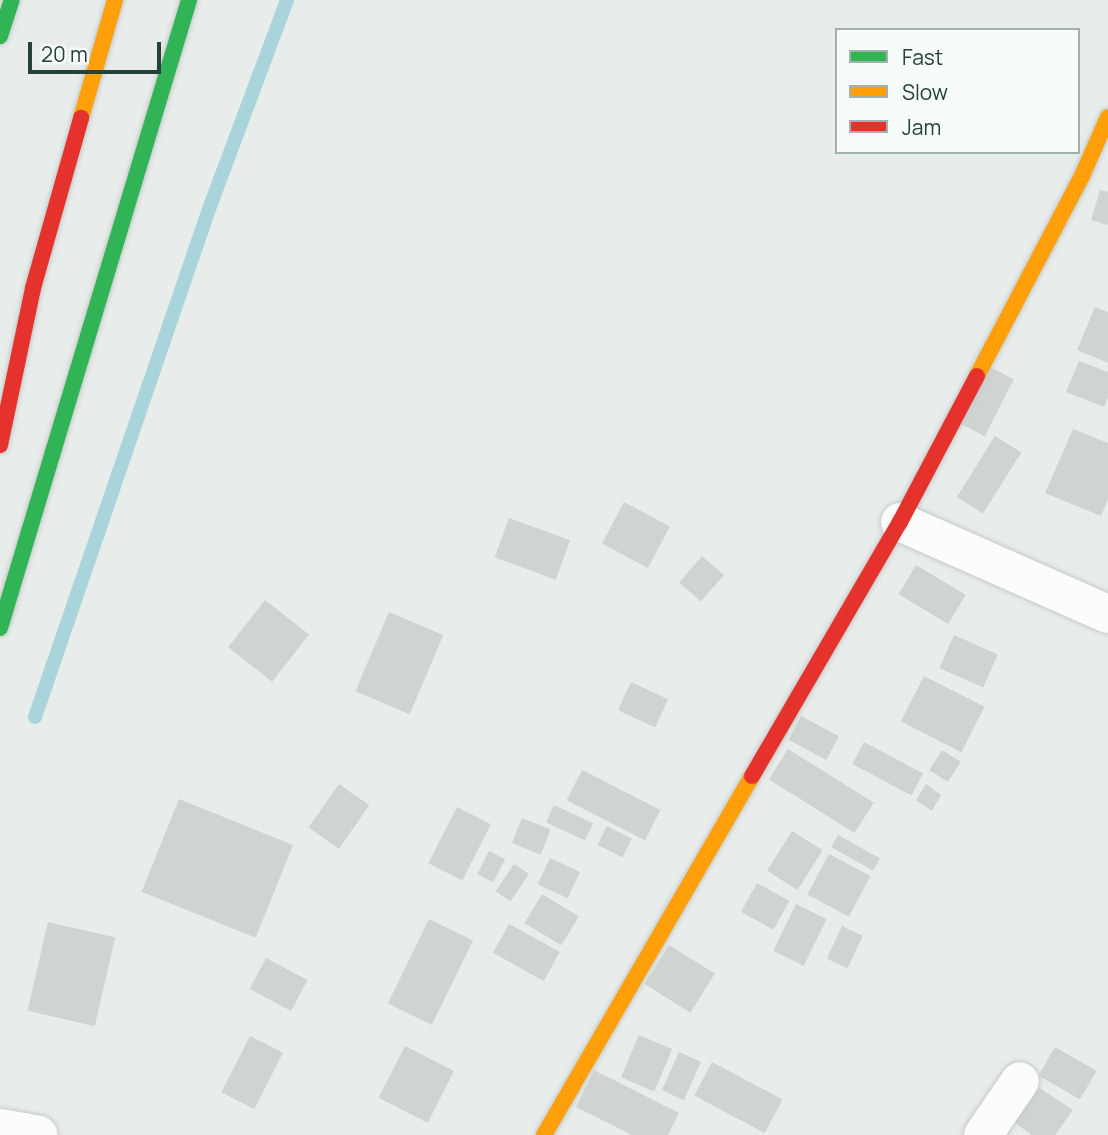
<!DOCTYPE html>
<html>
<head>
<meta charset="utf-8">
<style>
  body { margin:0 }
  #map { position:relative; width:1108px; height:1135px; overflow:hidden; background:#e8edeb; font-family:Manrope,sans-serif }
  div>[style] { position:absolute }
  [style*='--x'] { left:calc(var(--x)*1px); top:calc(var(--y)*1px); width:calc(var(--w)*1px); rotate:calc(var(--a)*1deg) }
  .stream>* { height:14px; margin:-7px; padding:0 7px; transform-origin:7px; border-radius:7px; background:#a9d4db }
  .building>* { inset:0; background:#cfd4d2; transform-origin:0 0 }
  .roads { filter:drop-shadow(0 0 2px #c5cac8) drop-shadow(0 0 2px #c5cac8) }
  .street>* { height:38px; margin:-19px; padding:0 19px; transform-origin:19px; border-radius:19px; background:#fcfcfc }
  .fast>* { height:16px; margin:-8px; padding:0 8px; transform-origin:8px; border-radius:8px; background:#30b455 }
  .slow>* { height:16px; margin:-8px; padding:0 8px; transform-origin:8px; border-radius:8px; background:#ff9f0a }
  .jam>* { height:16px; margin:-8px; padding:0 8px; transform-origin:8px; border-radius:8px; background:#e5322d }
  span { translate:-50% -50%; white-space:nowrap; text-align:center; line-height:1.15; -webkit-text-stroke:7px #f7fbf9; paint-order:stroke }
  .legend { position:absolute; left:835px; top:28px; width:245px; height:126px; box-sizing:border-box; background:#f7fbf9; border:2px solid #a3b1ad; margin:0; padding:9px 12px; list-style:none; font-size:21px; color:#24423a }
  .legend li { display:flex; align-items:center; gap:14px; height:35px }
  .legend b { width:35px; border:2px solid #a3b1ad }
  .scale { position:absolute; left:28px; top:42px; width:133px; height:32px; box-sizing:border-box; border:4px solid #24423a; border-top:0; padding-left:9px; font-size:21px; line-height:24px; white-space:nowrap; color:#24423a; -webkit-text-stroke:5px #f7fbf9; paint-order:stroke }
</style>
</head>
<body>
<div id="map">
  <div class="stream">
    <div style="--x:35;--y:717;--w:537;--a:-71.09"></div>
    <div style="--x:209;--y:209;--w:223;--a:-69.5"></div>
  </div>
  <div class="building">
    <div style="clip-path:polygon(1100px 190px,1108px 192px,1108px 225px,1091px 220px)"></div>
    <div style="clip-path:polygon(1095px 307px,1108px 312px,1108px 363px,1077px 350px)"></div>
    <div style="clip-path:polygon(1079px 361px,1108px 372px,1108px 397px,1104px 407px,1066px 392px)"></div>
    <div style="left:988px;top:366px;width:29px;height:64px;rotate:27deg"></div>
    <div style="clip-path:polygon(1073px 429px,1108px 443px,1108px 499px,1101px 516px,1045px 493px)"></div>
    <div style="left:995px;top:436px;width:31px;height:72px;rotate:32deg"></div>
    <div style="left:624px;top:502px;width:52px;height:47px;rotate:28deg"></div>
    <div style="left:509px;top:518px;width:65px;height:42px;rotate:20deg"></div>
    <div style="left:702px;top:556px;width:29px;height:35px;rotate:41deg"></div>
    <div style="left:916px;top:565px;width:58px;height:34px;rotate:31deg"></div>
    <div style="left:265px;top:600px;width:56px;height:60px;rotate:38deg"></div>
    <div style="left:389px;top:612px;width:59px;height:86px;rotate:23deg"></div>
    <div style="left:954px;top:635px;width:48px;height:36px;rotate:24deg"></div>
    <div style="left:924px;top:676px;width:68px;height:51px;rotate:27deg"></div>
    <div style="left:631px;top:682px;width:41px;height:31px;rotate:25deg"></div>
    <div style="left:801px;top:716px;width:43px;height:27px;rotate:28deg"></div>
    <div style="left:864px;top:742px;width:67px;height:25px;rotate:28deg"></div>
    <div style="left:788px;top:749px;width:101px;height:36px;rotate:32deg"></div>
    <div style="left:942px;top:750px;width:22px;height:24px;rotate:32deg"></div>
    <div style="left:582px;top:770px;width:88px;height:34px;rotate:27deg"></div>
    <div style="left:339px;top:784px;width:37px;height:53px;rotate:35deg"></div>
    <div style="clip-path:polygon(926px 784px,941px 795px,932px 811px,916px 800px)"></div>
    <div style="left:179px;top:799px;width:123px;height:100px;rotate:22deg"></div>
    <div style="left:554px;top:805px;width:43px;height:19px;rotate:25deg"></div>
    <div style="left:457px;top:807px;width:38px;height:63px;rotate:27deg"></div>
    <div style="left:522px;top:818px;width:31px;height:27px;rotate:22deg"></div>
    <div style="left:607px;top:826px;width:28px;height:21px;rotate:27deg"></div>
    <div style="left:792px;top:831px;width:36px;height:47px;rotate:32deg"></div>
    <div style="left:838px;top:835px;width:48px;height:14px;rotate:29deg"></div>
    <div style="left:489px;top:851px;width:18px;height:26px;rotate:27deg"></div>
    <div style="left:829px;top:854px;width:47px;height:46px;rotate:28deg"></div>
    <div style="left:550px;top:858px;width:33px;height:29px;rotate:25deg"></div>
    <div style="left:514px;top:864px;width:18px;height:33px;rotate:34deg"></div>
    <div style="left:757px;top:883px;width:37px;height:33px;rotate:29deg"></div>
    <div style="left:542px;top:894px;width:43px;height:34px;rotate:31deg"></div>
    <div style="left:796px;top:904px;width:34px;height:52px;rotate:26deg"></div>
    <div style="left:429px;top:919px;width:49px;height:94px;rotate:26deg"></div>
    <div style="left:48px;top:922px;width:69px;height:91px;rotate:13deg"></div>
    <div style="left:509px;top:924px;width:58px;height:33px;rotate:29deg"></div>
    <div style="left:842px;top:926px;width:23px;height:36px;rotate:25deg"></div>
    <div style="left:669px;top:945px;width:54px;height:46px;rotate:32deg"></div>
    <div style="left:266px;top:958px;width:47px;height:35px;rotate:28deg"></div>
    <div style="left:639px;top:1035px;width:36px;height:46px;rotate:23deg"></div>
    <div style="left:250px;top:1036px;width:37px;height:63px;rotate:27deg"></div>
    <div style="left:405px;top:1046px;width:55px;height:58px;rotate:27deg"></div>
    <div style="left:1055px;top:1047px;width:48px;height:33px;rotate:30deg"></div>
    <div style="left:679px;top:1052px;width:24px;height:42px;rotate:24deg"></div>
    <div style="left:712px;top:1062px;width:80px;height:38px;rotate:28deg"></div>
    <div style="clip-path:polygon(594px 1070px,679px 1113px,668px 1135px,632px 1135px,576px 1107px)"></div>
    <div style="clip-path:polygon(1035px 1085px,1073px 1110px,1055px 1135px,1032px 1135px,1011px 1120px)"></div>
  </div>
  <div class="roads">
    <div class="street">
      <div style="--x:900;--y:522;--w:227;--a:23.9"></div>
      <div style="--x:0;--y:1128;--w:39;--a:10"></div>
      <div style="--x:983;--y:1135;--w:65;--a:-55.6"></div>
    </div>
    <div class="fast">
      <div style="--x:0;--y:36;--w:38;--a:-72"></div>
      <div style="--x:0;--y:628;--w:656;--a:-73.25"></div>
    </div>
    <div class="slow">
      <div style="--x:81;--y:118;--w:123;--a:-73.9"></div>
      <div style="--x:977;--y:376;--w:226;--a:-62.3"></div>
      <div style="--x:1082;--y:176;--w:64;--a:-66.2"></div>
      <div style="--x:544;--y:1135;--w:415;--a:-59.9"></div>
    </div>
    <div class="jam">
      <div style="--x:0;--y:445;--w:160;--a:-78.1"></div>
      <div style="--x:33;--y:288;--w:177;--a:-74.2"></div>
      <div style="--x:752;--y:776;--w:294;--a:-59.8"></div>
      <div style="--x:900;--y:522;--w:165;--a:-62.2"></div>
    </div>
  </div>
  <ul class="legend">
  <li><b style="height:9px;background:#30b455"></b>Fast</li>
  <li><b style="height:9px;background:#ff9f0a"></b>Slow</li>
  <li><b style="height:9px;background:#e5322d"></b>Jam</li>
  </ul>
  <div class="scale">20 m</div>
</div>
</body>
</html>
